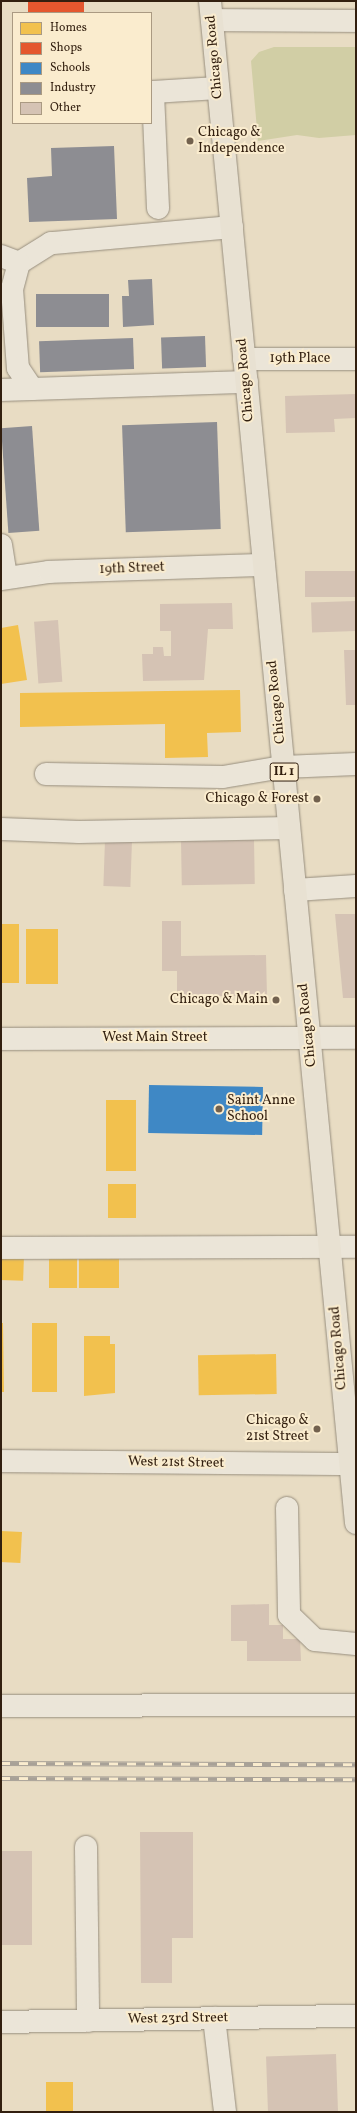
<!DOCTYPE html>
<html>
<head>
<meta charset="utf-8">
<style>
  body { margin:0 }
  #map { position:relative; width:357px; height:2113px; overflow:hidden; background:#e8dcc3; font-family:Vollkorn,serif }
  div>[style] { position:absolute }
  [style*='--x'] { left:calc(var(--x)*1px); top:calc(var(--y)*1px); width:calc(var(--w)*1px); rotate:calc(var(--a)*1deg) }
  .green>* { inset:0; background:#d1cea5 }
  .homes>* { inset:0; background:#f2c14e; transform-origin:0 0 }
  .shops>* { inset:0; background:#e4572e; transform-origin:0 0 }
  .schools>* { inset:0; background:#3f88c5; transform-origin:0 0 }
  .industry>* { inset:0; background:#8d8d92; transform-origin:0 0 }
  .building>* { inset:0; background:#d5c3b4; transform-origin:0 0 }
  .roads { filter:drop-shadow(0 0 1px #978e7e) drop-shadow(0 0 1px #978e7e) }
  .minor>* { height:22px; margin:-11px; padding:0 11px; transform-origin:11px; border-radius:11px; background:#ebe5d8 }
  .major>* { height:22px; margin:-11px; padding:0 11px; transform-origin:11px; border-radius:11px; background:#e8e1d2 }
  .rail>* { height:4.5px; margin-top:-2.25px; transform-origin:0; background:repeating-linear-gradient(90deg,#faecce 0 9px,#a8a197 0 18px); box-sizing:border-box; border-block:1px solid #a8a197 }
  .dots>* { width:11px; height:11px; translate:-50% -50%; box-sizing:border-box; border:2px solid #faecce; border-radius:50% }
  span { translate:-50% -50%; white-space:nowrap; text-align:center; line-height:1.15; -webkit-text-stroke:4px #faecce; paint-order:stroke }
  .shield-label span { padding:1px 3px; background:#faecce; border:1px solid; border-radius:3px; -webkit-text-stroke-width:0 }
  .shield-label { font-size:13px; color:#321f0f; font-weight:700 }
  .street-label { font-size:14px; color:#321f0f }
  .poi-label { font-size:14px; color:#321f0f }
  .left { translate:0 -50%; text-align:left }
  .right { translate:-100% -50%; text-align:right }
  .frame { position:absolute; inset:0; border:2px solid #321f0f; pointer-events:none }
  .legend { position:absolute; left:12px; top:12px; width:140px; height:112px; box-sizing:border-box; background:#faecce; border:1px solid #aa9a82; margin:0; padding:5px 7px; list-style:none; font-size:12px; color:#321f0f }
  .legend li { display:flex; align-items:center; gap:8px; height:20px }
  .legend b { width:20px; border:1px solid #aa9a82 }
</style>
</head>
<body>
<div id="map">
  <div class="green">
    <div style="clip-path:polygon(274px 47px,356px 47px,356px 135px,319px 138px,297px 135px,258px 141px,251px 61px,259px 52px)"></div>
  </div>
  <div class="homes">
    <div style="clip-path:polygon(18px 625px,27px 680px,1px 684px,1px 628px)"></div>
    <div style="clip-path:polygon(240px 690px,241px 732px,207px 733px,208px 757px,165px 758px,165px 724px,20px 727px,20px 693px)"></div>
    <div style="left:1px;top:924px;width:18px;height:59px"></div>
    <div style="left:26px;top:929px;width:32px;height:55px"></div>
    <div style="left:106px;top:1100px;width:30px;height:71px"></div>
    <div style="left:108px;top:1184px;width:28px;height:34px"></div>
    <div style="left:1px;top:1255px;width:23px;height:25px;rotate:2deg"></div>
    <div style="left:49px;top:1258px;width:28px;height:30px"></div>
    <div style="left:79px;top:1258px;width:40px;height:30px"></div>
    <div style="clip-path:polygon(1px 1323px,3px 1323px,4px 1392px,1px 1392px)"></div>
    <div style="left:32px;top:1323px;width:25px;height:69px"></div>
    <div style="clip-path:polygon(84px 1336px,110px 1336px,110px 1344px,115px 1344px,115px 1393px,84px 1396px)"></div>
    <div style="left:276px;top:1354px;width:40px;height:78px;rotate:89deg"></div>
    <div style="left:1px;top:1531px;width:21px;height:31px;rotate:3deg"></div>
    <div style="left:46px;top:2082px;width:27px;height:30px"></div>
  </div>
  <div class="shops">
    <div style="left:28px;top:1px;width:56px;height:12px"></div>
  </div>
  <div class="schools">
    <div style="left:149px;top:1085px;width:114px;height:48px;rotate:1deg"></div>
  </div>
  <div class="industry">
    <div style="clip-path:polygon(114px 146px,117px 219px,29px 222px,27px 178px,52px 176px,51px 148px)"></div>
    <div style="clip-path:polygon(152px 279px,154px 325px,123px 327px,122px 296px,129px 296px,128px 280px)"></div>
    <div style="left:109px;top:294px;width:33px;height:73px;rotate:90deg"></div>
    <div style="left:205px;top:336px;width:31px;height:44px;rotate:88deg"></div>
    <div style="left:133px;top:338px;width:31px;height:94px;rotate:88deg"></div>
    <div style="left:217px;top:422px;width:107px;height:95px;rotate:88deg"></div>
    <div style="left:32px;top:426px;width:105px;height:31px;rotate:86deg"></div>
  </div>
  <div class="building">
    <div style="clip-path:polygon(356px 394px,356px 418px,334px 419px,335px 432px,286px 433px,285px 396px)"></div>
    <div style="left:356px;top:571px;width:26px;height:51px;rotate:90deg"></div>
    <div style="left:355px;top:601px;width:30px;height:44px;rotate:88deg"></div>
    <div style="clip-path:polygon(232px 603px,233px 629px,208px 629px,204px 680px,143px 681px,142px 654px,153px 654px,153px 647px,163px 647px,164px 656px,171px 656px,171px 631px,160px 631px,160px 604px)"></div>
    <div style="left:58px;top:620px;width:62px;height:24px;rotate:86deg"></div>
    <div style="clip-path:polygon(344px 650px,356px 650px,356px 705px,346px 705px)"></div>
    <div style="left:105px;top:840px;width:27px;height:46px;rotate:2deg"></div>
    <div style="left:254px;top:840px;width:44px;height:73px;rotate:89deg"></div>
    <div style="clip-path:polygon(335px 914px,356px 914px,356px 998px,343px 998px)"></div>
    <div style="clip-path:polygon(162px 921px,181px 921px,181px 956px,266px 955px,267px 996px,177px 996px,177px 971px,162px 971px)"></div>
    <div style="clip-path:polygon(269px 1604px,269px 1625px,283px 1625px,283px 1639px,300px 1639px,301px 1661px,247px 1661px,247px 1641px,231px 1641px,231px 1605px)"></div>
    <div style="clip-path:polygon(140px 1832px,193px 1832px,193px 1938px,172px 1938px,172px 1983px,141px 1983px)"></div>
    <div style="left:1px;top:1851px;width:31px;height:94px"></div>
    <div style="left:336px;top:2054px;width:58px;height:70px;rotate:88deg"></div>
  </div>
  <div class="roads">
    <div class="minor">
      <div style="--x:212;--y:20;--w:144;--a:0.4"></div>
      <div style="--x:158;--y:208;--w:116;--a:-92.5"></div>
      <div style="--x:153;--y:92;--w:65;--a:-3.5"></div>
      <div style="--x:232;--y:227;--w:182;--a:174.9"></div>
      <div style="--x:51;--y:243;--w:38;--a:148"></div>
      <div style="--x:19;--y:263;--w:27;--a:105"></div>
      <div style="--x:12;--y:289;--w:79;--a:85.7"></div>
      <div style="--x:18;--y:368;--w:25;--a:56"></div>
      <div style="--x:32;--y:389;--w:215;--a:-1.9"></div>
      <div style="--x:1;--y:256;--w:19;--a:21"></div>
      <div style="--x:244;--y:359;--w:112;--a:0"></div>
      <div style="--x:1;--y:390;--w:31;--a:-2"></div>
      <div style="--x:1;--y:545;--w:33;--a:81"></div>
      <div style="--x:1;--y:579;--w:49;--a:-8.3"></div>
      <div style="--x:49;--y:572;--w:215;--a:-1.9"></div>
      <div style="--x:46;--y:774;--w:177;--a:1"></div>
      <div style="--x:223;--y:777;--w:61;--a:-9.5"></div>
      <div style="--x:283;--y:767;--w:73;--a:-2.4"></div>
      <div style="--x:1;--y:829;--w:78;--a:2.2"></div>
      <div style="--x:79;--y:832;--w:210;--a:-1.1"></div>
      <div style="--x:295;--y:890;--w:61;--a:-3.8"></div>
      <div style="--x:1;--y:1039;--w:355;--a:-0.2"></div>
      <div style="--x:1;--y:1248;--w:355;--a:-0.2"></div>
      <div style="--x:1;--y:1461;--w:355;--a:0.5"></div>
      <div style="--x:287;--y:1508;--w:107;--a:88.9"></div>
      <div style="--x:289;--y:1615;--w:36;--a:44"></div>
      <div style="--x:315;--y:1640;--w:41;--a:5.6"></div>
      <div style="--x:1;--y:1706;--w:355;--a:-0.2"></div>
      <div style="--x:86;--y:1847;--w:174;--a:89.3"></div>
      <div style="--x:214;--y:2018;--w:95;--a:83.3"></div>
      <div style="--x:1;--y:2022;--w:355;--a:-1"></div>
    </div>
    <div class="major">
      <div style="--x:210;--y:1;--w:1529;--a:84.52"></div>
    </div>
  </div>
  <div class="rail">
    <div style="--x:1;--y:1763;--w:355;--a:0.2"></div>
    <div style="--x:1;--y:1778;--w:355;--a:0.2"></div>
  </div>
  <div class="dots">
    <div style="left:190px;top:141px;background:#72614e"></div>
    <div style="left:317px;top:799px;background:#72614e"></div>
    <div style="left:276px;top:1000px;background:#72614e"></div>
    <div style="left:219px;top:1109px;background:#72614e"></div>
    <div style="left:317px;top:1429px;background:#72614e"></div>
  </div>
  <div class="shield-label">
    <span style="left:284px;top:772px">IL 1</span>
  </div>
  <div class="street-label">
    <span style="left:215px;top:57px;rotate:-95deg">Chicago Road</span>
    <span style="left:300px;top:359px">19th Place</span>
    <span style="left:246px;top:380px;rotate:-95deg">Chicago Road</span>
    <span style="left:132px;top:569px;rotate:-2deg">19th Street</span>
    <span style="left:277px;top:702px;rotate:-96deg">Chicago Road</span>
    <span style="left:308px;top:1025px;rotate:-96deg">Chicago Road</span>
    <span style="left:155px;top:1038px">West Main Street</span>
    <span style="left:339px;top:1348px;rotate:-95deg">Chicago Road</span>
    <span style="left:176px;top:1463px;rotate:1deg">West 21st Street</span>
    <span style="left:178px;top:2019px;rotate:-1deg">West 23rd Street</span>
  </div>
  <div class="poi-label">
    <span class="left" style="left:198px;top:141px">Chicago &amp;<br>Independence</span>
    <span class="right" style="left:309px;top:799px">Chicago &amp; Forest</span>
    <span class="right" style="left:268px;top:1000px">Chicago &amp; Main</span>
    <span class="left" style="left:227px;top:1109px">Saint Anne<br>School</span>
    <span class="right" style="left:309px;top:1429px">Chicago &amp;<br>21st Street</span>
  </div>
  <div class="frame"></div>
  <ul class="legend">
  <li><b style="height:11px;background:#f2c14e"></b>Homes</li>
  <li><b style="height:11px;background:#e4572e"></b>Shops</li>
  <li><b style="height:11px;background:#3f88c5"></b>Schools</li>
  <li><b style="height:11px;background:#8d8d92"></b>Industry</li>
  <li><b style="height:11px;background:#d5c3b4"></b>Other</li>
  </ul>
</div>
</body>
</html>
